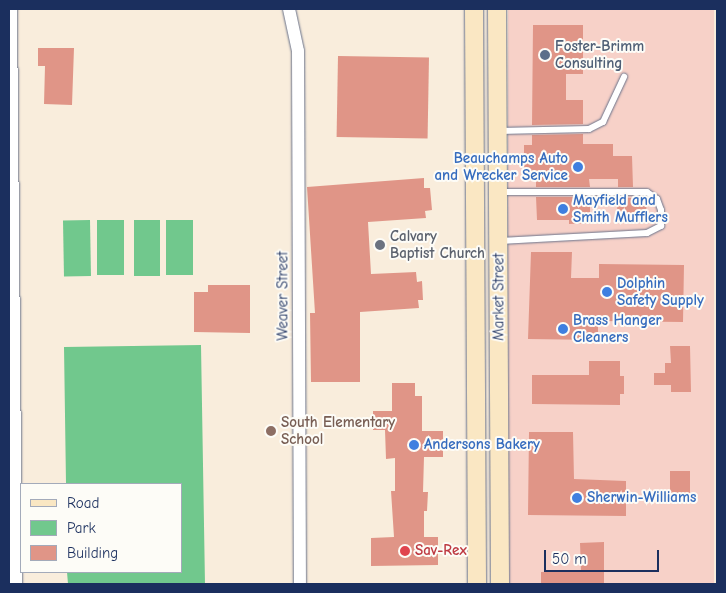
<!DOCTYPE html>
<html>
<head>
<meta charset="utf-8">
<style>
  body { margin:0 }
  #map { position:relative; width:726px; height:593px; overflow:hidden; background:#f9eddc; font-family:"Comic Neue",sans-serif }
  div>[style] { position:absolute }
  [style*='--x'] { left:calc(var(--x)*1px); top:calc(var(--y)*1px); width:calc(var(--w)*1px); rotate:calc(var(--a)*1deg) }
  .built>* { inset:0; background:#f7d1c8; transform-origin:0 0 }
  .green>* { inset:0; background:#71c88d; transform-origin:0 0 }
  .building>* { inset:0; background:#e09587; transform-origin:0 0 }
  .roads { filter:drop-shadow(0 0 1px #69728a) drop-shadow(0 0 1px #69728a) }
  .service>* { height:6px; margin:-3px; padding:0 3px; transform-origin:3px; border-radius:3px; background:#fff }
  .minor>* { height:12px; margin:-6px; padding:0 6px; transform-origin:6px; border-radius:6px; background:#fff }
  .secondary>* { height:18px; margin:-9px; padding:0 9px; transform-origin:9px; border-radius:9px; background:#fae7c3 }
  .dots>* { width:14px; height:14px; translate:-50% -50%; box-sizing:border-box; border:2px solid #fdfcf7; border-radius:50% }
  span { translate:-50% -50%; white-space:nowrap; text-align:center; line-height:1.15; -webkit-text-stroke:4px #fdfcf7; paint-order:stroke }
  .service-label { font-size:15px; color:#4e5e75; font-weight:700 }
  .left { translate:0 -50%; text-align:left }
  .shop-label { font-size:15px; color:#366cbe; font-weight:700 }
  .right { translate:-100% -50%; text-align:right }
  .worship-label { font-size:15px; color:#5b616d; font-weight:700 }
  .street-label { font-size:15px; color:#1b2f5e }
  .education-label { font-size:15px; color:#785e54; font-weight:700 }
  .health-label { font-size:15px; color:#be3a42; font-weight:700 }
  .frame { position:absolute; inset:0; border:10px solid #1b2f5e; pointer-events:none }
  .legend { position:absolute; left:20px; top:483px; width:162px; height:90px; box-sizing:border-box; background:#fdfcf7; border:1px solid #a3aaba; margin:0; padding:6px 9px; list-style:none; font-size:15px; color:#1b2f5e }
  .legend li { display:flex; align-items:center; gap:10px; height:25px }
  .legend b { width:25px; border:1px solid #a3aaba }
  .scale { position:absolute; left:544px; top:550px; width:115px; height:22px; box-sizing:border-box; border:2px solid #1b2f5e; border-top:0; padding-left:6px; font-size:15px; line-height:18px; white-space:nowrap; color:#1b2f5e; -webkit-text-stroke:4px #fdfcf7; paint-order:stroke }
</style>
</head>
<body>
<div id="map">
  <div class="built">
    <div style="left:508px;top:9px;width:206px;height:575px"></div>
  </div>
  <div class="green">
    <div style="left:90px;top:220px;width:56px;height:27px;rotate:89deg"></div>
    <div style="left:97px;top:220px;width:27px;height:55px"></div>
    <div style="left:134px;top:220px;width:26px;height:56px"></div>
    <div style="left:166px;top:220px;width:27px;height:55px"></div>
    <div style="clip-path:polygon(201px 345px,205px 584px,68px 584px,67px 572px,181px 572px,181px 484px,66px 484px,64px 347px)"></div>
  </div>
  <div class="building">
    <div style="clip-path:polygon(533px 25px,583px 25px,583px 74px,566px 74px,566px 100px,583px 100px,583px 124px,532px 125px)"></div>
    <div style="clip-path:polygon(38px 48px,74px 48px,72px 105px,44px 104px,45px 66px,38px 66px)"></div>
    <div style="left:338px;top:56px;width:91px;height:81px;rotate:1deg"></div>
    <div style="clip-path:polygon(583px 134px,583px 144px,613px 144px,613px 156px,632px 156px,633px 187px,618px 187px,618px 179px,589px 179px,590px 187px,536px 187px,536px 178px,524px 178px,524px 145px,532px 145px,532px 135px)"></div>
    <div style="clip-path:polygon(424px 178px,424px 188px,430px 188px,432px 210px,425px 211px,426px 218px,368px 222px,371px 274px,416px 272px,417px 282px,422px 281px,423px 300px,418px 300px,419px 308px,360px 312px,360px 382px,311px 382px,310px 313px,315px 313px,307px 187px)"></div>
    <div style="clip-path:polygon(536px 197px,590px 197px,590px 223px,569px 224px,569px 220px,537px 220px)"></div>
    <div style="left:618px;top:197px;width:29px;height:24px;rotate:4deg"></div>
    <div style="clip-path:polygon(531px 252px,572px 252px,571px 278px,599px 278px,599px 264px,684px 265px,683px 322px,598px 321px,598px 340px,528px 339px)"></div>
    <div style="clip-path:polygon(208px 285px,250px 285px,250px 333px,194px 332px,194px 292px,208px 292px)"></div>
    <div style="clip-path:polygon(670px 346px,690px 346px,691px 392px,671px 392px,671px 385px,654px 385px,654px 373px,665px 373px,665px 363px,671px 363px)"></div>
    <div style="clip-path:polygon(589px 361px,620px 361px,620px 376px,624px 376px,624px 394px,620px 394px,620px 405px,532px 404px,532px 375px,589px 375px)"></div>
    <div style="clip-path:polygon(392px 383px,415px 383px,415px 396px,422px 396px,422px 431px,443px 431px,443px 457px,424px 457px,423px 492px,428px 492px,427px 511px,424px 511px,424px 537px,438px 537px,438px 565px,371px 566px,371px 538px,394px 537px,391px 491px,395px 491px,395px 458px,386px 459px,385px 430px,373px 430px,373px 411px,392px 411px)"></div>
    <div style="clip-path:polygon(529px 432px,573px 432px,574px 479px,626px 481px,626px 516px,528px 515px)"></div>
    <div style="left:670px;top:471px;width:20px;height:32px"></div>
    <div style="clip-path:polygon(604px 542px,604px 584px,541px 584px,541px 572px,581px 571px,580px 543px)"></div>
  </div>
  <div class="roads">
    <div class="service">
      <div style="--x:499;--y:131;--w:90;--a:-1.3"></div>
      <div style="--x:589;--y:129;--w:16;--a:-27"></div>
      <div style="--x:603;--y:122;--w:50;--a:-65"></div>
      <div style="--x:500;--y:241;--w:147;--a:-3.1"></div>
      <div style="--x:647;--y:233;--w:16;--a:-27"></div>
      <div style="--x:661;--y:226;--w:16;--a:-90"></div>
      <div style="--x:661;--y:210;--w:12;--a:-110"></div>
      <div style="--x:657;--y:199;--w:12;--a:-145"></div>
      <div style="--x:647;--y:192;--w:147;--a:180"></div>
    </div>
    <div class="minor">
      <div style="--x:11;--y:9;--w:575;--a:89.5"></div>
      <div style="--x:289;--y:9;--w:43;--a:77.9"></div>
      <div style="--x:298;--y:51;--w:533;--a:89.79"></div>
    </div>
    <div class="secondary">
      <div style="--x:474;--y:9;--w:575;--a:89.7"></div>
      <div style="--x:497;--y:9;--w:575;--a:89.7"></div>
    </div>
  </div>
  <div class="dots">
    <div style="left:545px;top:55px;background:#5c6f8a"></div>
    <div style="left:578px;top:167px;background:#3f7fe0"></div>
    <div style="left:563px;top:209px;background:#3f7fe0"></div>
    <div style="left:380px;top:245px;background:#6b7280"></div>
    <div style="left:607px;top:292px;background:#3f7fe0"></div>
    <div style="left:563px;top:329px;background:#3f7fe0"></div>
    <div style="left:271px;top:431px;background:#8d6e63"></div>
    <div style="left:414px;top:445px;background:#3f7fe0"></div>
    <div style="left:577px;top:498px;background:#3f7fe0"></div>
    <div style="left:405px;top:551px;background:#e0444e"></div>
  </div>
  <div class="service-label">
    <span class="left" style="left:555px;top:55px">Foster-Brimm<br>Consulting</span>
  </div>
  <div class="shop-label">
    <span class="right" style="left:568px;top:167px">Beauchamps Auto<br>and Wrecker Service</span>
    <span class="left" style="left:573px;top:209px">Mayfield and<br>Smith Mufflers</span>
    <span class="left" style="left:617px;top:292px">Dolphin<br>Safety Supply</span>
    <span class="left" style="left:573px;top:329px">Brass Hanger<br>Cleaners</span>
    <span class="left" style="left:424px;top:445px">Andersons Bakery</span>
    <span class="left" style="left:587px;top:498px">Sherwin-Williams</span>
  </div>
  <div class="worship-label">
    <span class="left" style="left:390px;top:245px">Calvary<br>Baptist Church</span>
  </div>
  <div class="street-label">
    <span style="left:283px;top:296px;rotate:-90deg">Weaver Street</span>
    <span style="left:499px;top:297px;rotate:-90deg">Market Street</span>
  </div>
  <div class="education-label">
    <span class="left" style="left:281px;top:431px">South Elementary<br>School</span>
  </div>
  <div class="health-label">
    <span class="left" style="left:415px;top:551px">Sav-Rex</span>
  </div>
  <div class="frame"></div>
  <ul class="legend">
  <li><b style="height:6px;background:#fae7c3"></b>Road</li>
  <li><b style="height:14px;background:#71c88d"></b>Park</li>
  <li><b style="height:14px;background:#e09587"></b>Building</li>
  </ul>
  <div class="scale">50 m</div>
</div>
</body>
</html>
